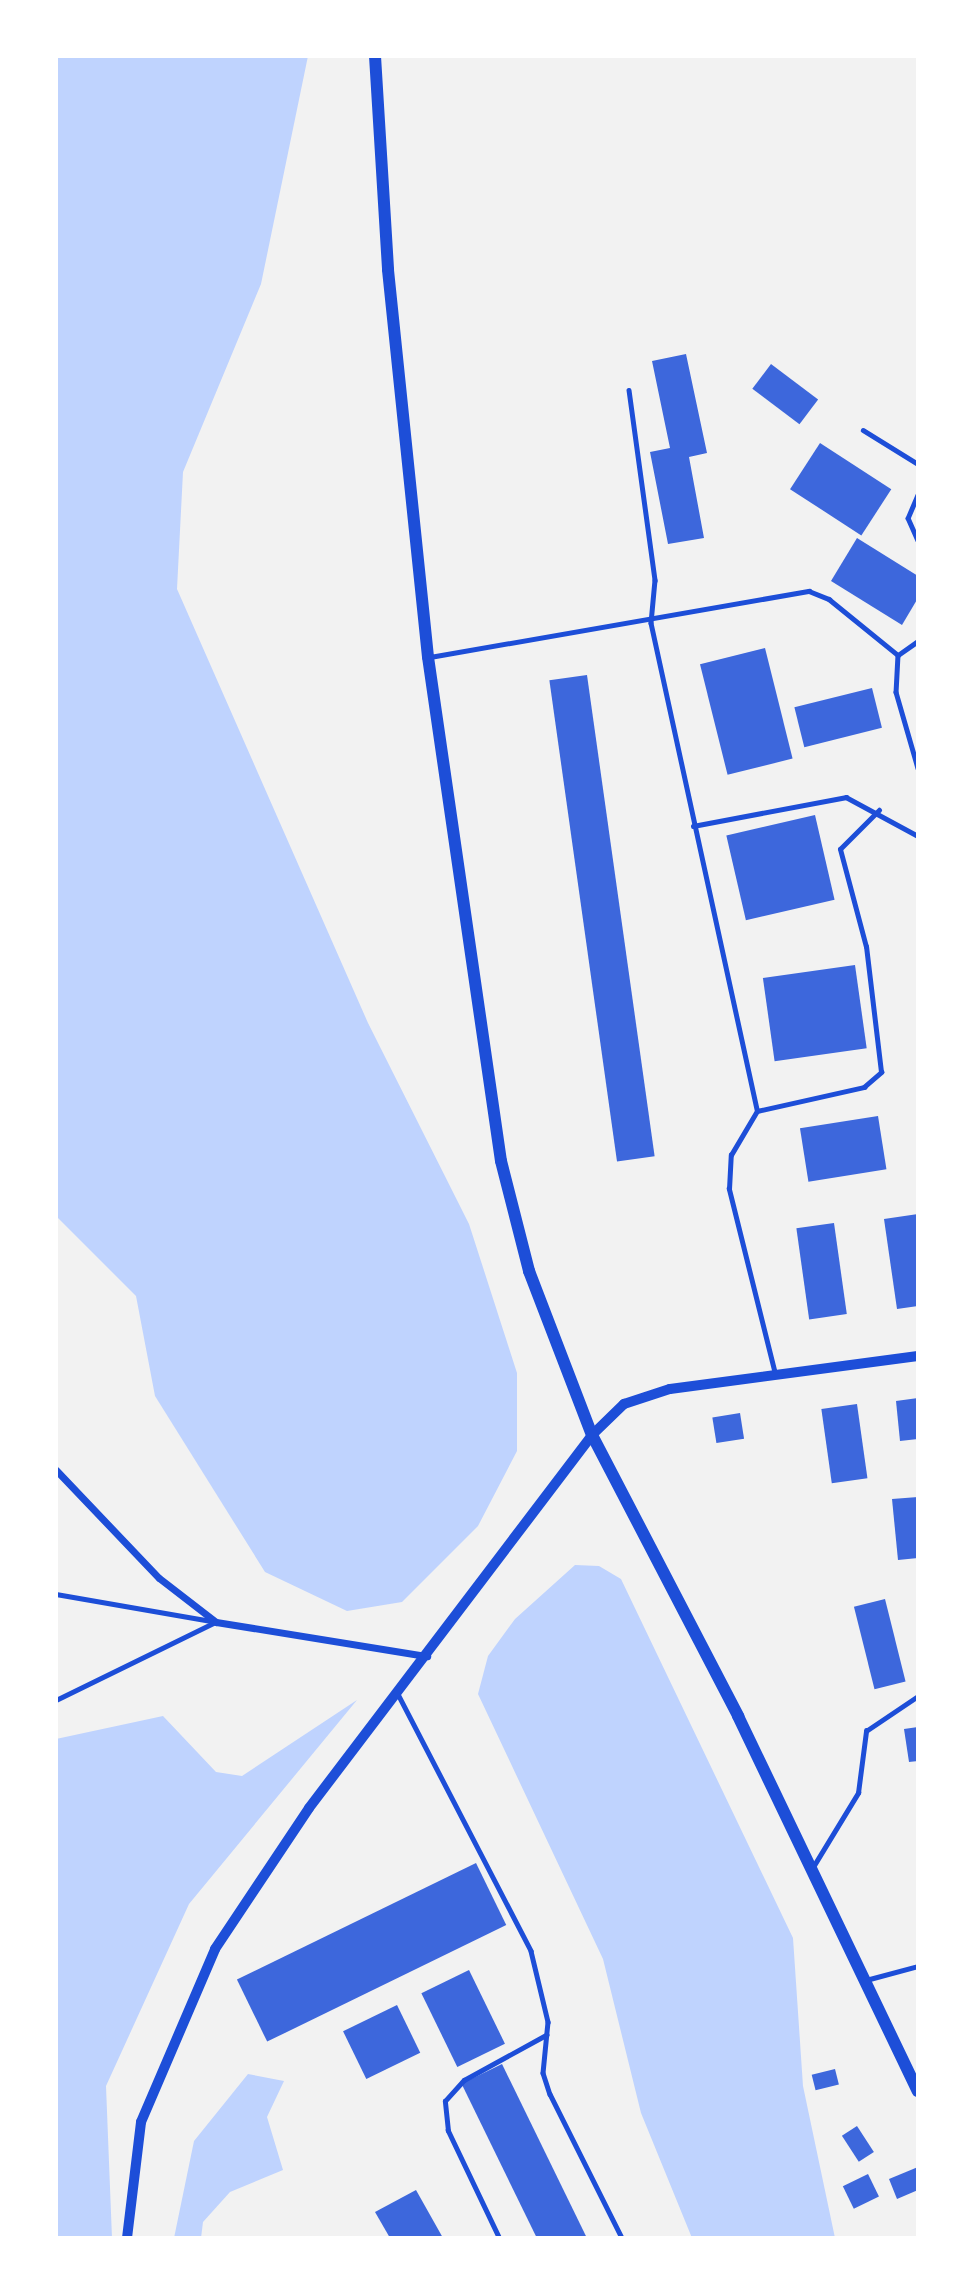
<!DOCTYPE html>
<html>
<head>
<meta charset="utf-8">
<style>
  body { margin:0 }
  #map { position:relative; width:974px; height:2294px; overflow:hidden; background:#f2f2f2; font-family:Overpass,sans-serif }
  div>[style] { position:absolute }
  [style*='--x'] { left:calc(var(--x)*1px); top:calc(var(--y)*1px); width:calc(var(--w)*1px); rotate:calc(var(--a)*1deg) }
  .water>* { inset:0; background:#bfd3fe }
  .building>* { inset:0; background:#3d67dc; transform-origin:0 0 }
  .service>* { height:4.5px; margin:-2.25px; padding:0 2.25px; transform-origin:2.25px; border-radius:2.25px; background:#1d4ed8 }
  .minor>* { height:7px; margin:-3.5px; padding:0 3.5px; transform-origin:3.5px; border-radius:3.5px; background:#1d4ed8 }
  .tertiary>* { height:10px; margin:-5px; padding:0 5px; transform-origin:5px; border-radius:5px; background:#1d4ed8 }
  .secondary>* { height:12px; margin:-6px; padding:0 6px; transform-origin:6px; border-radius:6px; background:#1d4ed8 }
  span { translate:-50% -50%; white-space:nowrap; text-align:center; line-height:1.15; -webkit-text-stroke:7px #fff; paint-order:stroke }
  .frame { position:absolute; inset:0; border:58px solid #fff; pointer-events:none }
</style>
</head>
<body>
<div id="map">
  <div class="water">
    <div style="clip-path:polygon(56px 56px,308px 56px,261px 284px,183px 472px,177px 589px,368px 1023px,469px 1224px,517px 1373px,517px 1451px,478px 1526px,402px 1602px,347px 1611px,265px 1572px,155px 1396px,136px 1296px,56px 1216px)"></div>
    <div style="clip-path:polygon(575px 1565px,599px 1566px,621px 1579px,793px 1938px,803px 2086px,835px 2238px,692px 2238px,641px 2113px,603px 1959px,478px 1694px,488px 1656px,515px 1619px)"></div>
    <div style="clip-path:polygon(357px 1700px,189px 1904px,106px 2086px,112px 2238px,56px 2238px,56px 1739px,163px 1716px,216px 1772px,242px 1776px)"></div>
    <div style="clip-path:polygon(248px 2074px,284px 2081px,267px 2117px,283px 2170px,230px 2192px,203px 2222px,201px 2238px,174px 2238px,194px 2141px)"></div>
  </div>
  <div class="building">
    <div style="clip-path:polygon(686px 354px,707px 453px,689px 457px,704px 538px,668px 544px,650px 452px,670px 448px,652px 361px)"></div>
    <div style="left:771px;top:364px;width:59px;height:31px;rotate:37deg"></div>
    <div style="left:820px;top:443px;width:85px;height:55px;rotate:33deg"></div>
    <div style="clip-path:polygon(857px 538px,918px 576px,918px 598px,902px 625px,831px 581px)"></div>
    <div style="left:765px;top:648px;width:114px;height:67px;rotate:76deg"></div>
    <div style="left:587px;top:675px;width:486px;height:38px;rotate:82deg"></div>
    <div style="left:872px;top:688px;width:41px;height:80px;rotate:76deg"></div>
    <div style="left:815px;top:815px;width:87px;height:91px;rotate:77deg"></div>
    <div style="left:855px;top:965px;width:84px;height:93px;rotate:82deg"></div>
    <div style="left:878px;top:1116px;width:54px;height:79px;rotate:81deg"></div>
    <div style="clip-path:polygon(918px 1214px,918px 1306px,897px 1309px,884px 1219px)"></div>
    <div style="left:834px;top:1223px;width:92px;height:38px;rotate:82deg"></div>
    <div style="clip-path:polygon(918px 1398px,918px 1439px,900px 1441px,896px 1401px)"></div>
    <div style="left:857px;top:1404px;width:75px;height:36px;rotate:82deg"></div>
    <div style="left:740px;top:1413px;width:26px;height:28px;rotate:81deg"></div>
    <div style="clip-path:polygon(918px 1497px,918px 1558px,898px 1560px,892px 1499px)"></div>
    <div style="left:885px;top:1599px;width:85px;height:32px;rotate:76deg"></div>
    <div style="clip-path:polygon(918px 1727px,918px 1761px,909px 1762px,904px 1729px)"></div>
    <div style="left:476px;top:1863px;width:69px;height:266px;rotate:64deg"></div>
    <div style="left:469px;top:1970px;width:82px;height:53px;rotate:64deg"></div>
    <div style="left:397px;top:2005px;width:53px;height:60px;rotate:64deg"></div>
    <div style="left:502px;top:2064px;width:194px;height:45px;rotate:64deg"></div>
    <div style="left:835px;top:2069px;width:16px;height:24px;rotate:76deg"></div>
    <div style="left:857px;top:2126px;width:31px;height:18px;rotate:57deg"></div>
    <div style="clip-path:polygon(918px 2167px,918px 2190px,897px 2199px,889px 2179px)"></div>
    <div style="left:868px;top:2174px;width:25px;height:28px;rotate:64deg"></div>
    <div style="clip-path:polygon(416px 2190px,443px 2238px,390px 2238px,375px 2212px)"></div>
  </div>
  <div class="service">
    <div style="--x:629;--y:390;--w:192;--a:82.2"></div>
    <div style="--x:655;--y:580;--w:43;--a:95.3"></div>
    <div style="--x:651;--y:623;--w:499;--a:77.7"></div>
    <div style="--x:863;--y:430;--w:65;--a:31.7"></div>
    <div style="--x:918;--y:495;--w:25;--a:113"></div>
    <div style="--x:908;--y:518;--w:24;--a:66"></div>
    <div style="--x:898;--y:655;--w:37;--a:93"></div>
    <div style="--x:896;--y:692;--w:79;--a:73.9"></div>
    <div style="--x:430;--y:657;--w:385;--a:-9.9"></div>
    <div style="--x:809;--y:591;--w:22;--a:22"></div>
    <div style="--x:829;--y:599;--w:89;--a:39.1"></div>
    <div style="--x:898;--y:655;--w:24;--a:-35"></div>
    <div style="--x:693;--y:826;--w:156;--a:-10.7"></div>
    <div style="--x:846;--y:797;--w:82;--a:28.4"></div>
    <div style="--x:775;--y:1374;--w:191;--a:-104"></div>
    <div style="--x:729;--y:1189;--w:34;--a:-87"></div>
    <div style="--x:731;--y:1155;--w:51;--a:-59.4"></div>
    <div style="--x:757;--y:1111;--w:110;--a:-12.6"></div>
    <div style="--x:864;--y:1087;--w:23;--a:-41"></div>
    <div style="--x:881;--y:1072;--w:126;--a:-96.8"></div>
    <div style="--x:866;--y:947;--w:101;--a:-104.9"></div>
    <div style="--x:840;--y:849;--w:55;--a:-45"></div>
    <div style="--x:56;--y:1594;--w:157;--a:9.9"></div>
    <div style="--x:398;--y:1694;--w:289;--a:62.6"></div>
    <div style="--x:531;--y:1951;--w:73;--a:76.5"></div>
    <div style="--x:548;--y:2022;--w:51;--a:95.6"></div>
    <div style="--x:543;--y:2073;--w:22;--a:72"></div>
    <div style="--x:550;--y:2094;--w:161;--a:63.4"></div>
    <div style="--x:56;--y:1700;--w:177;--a:-26.1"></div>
    <div style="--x:813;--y:1867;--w:87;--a:-58.7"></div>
    <div style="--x:858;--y:1793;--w:63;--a:-82.6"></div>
    <div style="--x:866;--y:1731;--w:63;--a:-33.9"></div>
    <div style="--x:866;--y:1980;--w:54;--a:-15.1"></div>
    <div style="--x:499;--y:2238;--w:119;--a:-115.5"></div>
    <div style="--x:448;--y:2131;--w:30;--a:-96"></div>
    <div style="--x:445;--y:2101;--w:28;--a:-48"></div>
    <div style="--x:464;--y:2080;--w:94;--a:-28.8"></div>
  </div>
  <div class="minor">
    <div style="--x:56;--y:1470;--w:149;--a:46.4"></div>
    <div style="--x:159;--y:1578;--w:72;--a:37.7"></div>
    <div style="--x:216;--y:1622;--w:214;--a:9.2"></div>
  </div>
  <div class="tertiary">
    <div style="--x:127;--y:2238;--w:117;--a:-83.1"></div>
    <div style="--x:141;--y:2122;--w:188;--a:-66.8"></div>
    <div style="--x:215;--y:1949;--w:169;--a:-56.3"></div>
    <div style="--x:309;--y:1808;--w:468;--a:-52.8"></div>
    <div style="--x:592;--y:1435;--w:45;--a:-44.1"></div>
    <div style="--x:624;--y:1404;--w:48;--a:-18.1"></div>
    <div style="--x:670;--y:1389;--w:250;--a:-7.6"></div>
  </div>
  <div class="secondary">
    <div style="--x:375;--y:56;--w:214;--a:86.5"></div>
    <div style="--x:388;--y:270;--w:389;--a:84.1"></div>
    <div style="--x:428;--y:657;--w:509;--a:81.76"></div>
    <div style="--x:501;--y:1161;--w:114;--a:75.7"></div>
    <div style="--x:529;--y:1271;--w:176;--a:69"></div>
    <div style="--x:592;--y:1435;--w:317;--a:62.5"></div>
    <div style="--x:738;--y:1716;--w:416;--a:64.4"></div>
  </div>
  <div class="frame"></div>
</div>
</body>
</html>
